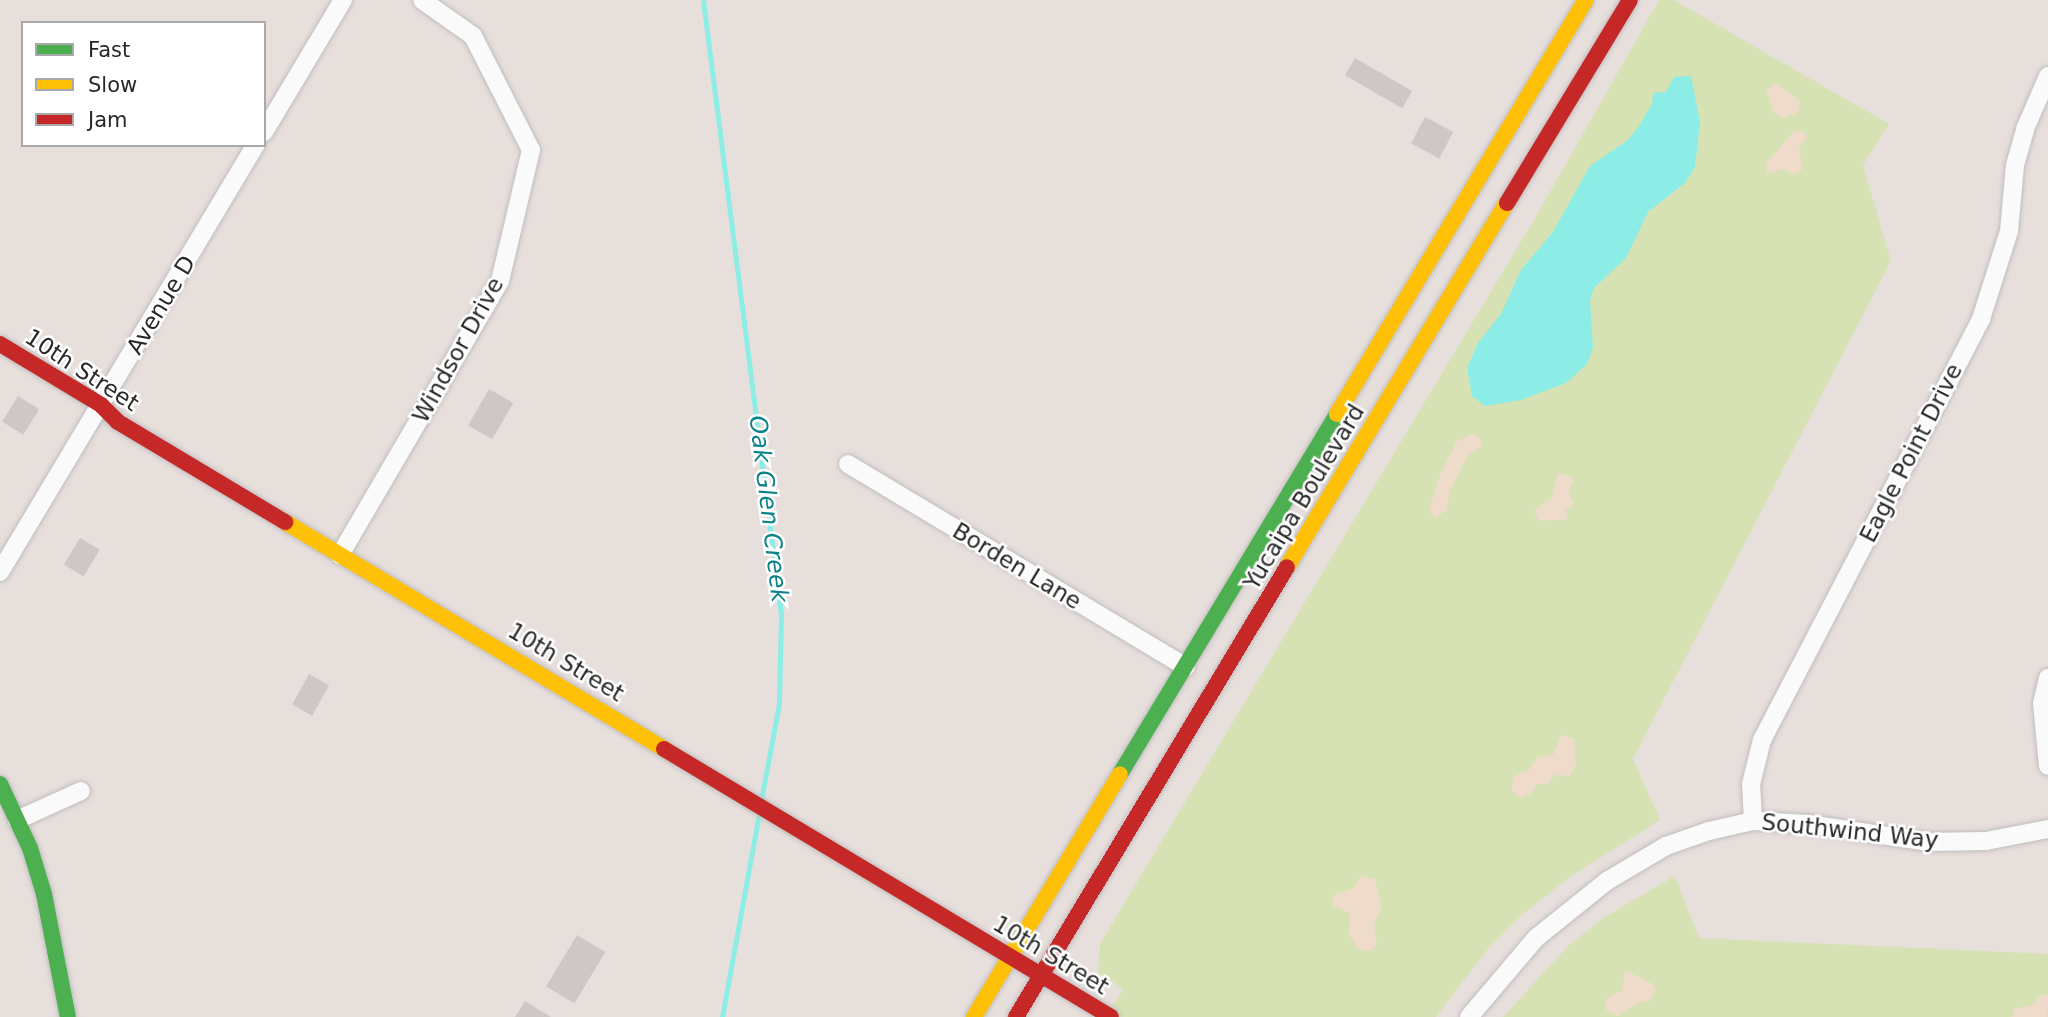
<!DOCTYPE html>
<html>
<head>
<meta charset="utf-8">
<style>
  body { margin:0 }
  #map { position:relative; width:2048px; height:1017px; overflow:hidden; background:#e7dfdc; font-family:"DejaVu Sans",sans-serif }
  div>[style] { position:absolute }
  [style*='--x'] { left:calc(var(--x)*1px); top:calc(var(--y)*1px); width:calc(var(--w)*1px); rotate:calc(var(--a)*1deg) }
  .green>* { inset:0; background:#d6e2b3 }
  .sand>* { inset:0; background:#eedbc9 }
  .water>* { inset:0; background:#8cede7 }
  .stream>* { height:5px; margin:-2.5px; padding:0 2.5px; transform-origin:2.5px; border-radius:2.5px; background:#8cede7 }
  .building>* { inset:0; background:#cdc8c6; transform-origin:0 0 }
  .roads { filter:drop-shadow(0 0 2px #c0bebe) drop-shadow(0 0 2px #c0bebe) }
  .street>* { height:18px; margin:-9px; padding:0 9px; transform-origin:9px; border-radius:9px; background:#fbfafa }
  .fast>* { height:16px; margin:-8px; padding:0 8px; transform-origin:8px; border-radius:8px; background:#4caf50 }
  .slow>* { height:16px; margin:-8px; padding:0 8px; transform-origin:8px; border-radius:8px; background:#ffc107 }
  .jam>* { height:16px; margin:-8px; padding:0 8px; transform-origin:8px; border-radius:8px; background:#c62828 }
  span { translate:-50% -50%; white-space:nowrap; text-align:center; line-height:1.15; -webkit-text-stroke:5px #fff; paint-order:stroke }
  .street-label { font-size:23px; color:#282828 }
  .water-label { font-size:24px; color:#098387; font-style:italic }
  .legend { position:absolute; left:21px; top:21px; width:245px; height:126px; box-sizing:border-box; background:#fff; border:2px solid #a9a9a9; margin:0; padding:9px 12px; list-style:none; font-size:21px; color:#282828 }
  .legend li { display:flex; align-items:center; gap:14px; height:35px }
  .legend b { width:35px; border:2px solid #a9a9a9 }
</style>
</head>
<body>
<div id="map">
  <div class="green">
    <div style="clip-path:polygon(1659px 0,1674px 0,1889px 124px,1863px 165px,1891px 261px,1633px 759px,1660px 820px,1573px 875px,1524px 913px,1487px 950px,1436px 1017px,1105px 1017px,1123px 989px,1098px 973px,1100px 944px,1534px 220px)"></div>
    <div style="clip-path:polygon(1675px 876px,1699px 938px,2048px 954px,2048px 1017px,1503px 1017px,1568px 946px,1603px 918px)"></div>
  </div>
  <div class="sand">
    <div style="clip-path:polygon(1775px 83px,1800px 101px,1799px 112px,1784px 118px,1774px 113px,1766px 90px)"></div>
    <div style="clip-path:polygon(1795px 130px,1806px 133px,1807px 138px,1799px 148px,1803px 169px,1794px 175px,1785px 169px,1767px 173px,1766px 164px)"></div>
    <div style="clip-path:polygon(1472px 434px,1479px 437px,1482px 447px,1468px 455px,1450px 491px,1447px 510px,1435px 518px,1429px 510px,1441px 472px,1457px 441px)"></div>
    <div style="clip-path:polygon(1558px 473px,1575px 478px,1568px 492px,1574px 503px,1565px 511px,1568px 519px,1539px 521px,1534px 510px,1551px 499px)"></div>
    <div style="clip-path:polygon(1561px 735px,1574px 739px,1576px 765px,1570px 776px,1554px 775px,1548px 784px,1537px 784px,1531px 794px,1520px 798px,1512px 791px,1513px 776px,1529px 770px,1538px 757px,1553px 755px)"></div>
    <div style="clip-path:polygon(1361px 876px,1375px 879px,1382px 906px,1374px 923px,1377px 944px,1371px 951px,1358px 949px,1349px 934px,1350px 914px,1332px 905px,1334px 895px,1354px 888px)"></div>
    <div style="clip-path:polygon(1625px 970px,1653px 984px,1656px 991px,1650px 1001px,1637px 1003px,1617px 1016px,1606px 1010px,1605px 1000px,1622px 990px)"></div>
    <div style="clip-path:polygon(2040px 995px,2048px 995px,2047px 1017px,2012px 1017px,2014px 1009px,2032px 1005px)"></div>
  </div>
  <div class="water">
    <div style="clip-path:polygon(1691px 76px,1700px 122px,1695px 167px,1685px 183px,1648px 212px,1626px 258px,1594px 288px,1590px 300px,1593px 348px,1587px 364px,1566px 383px,1521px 400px,1485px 406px,1472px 396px,1467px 368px,1478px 343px,1501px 314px,1521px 270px,1553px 232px,1590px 166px,1628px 140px,1639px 126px,1652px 104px,1653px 93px,1666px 92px,1674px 77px)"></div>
  </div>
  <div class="stream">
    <div style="--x:703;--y:0;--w:619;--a:82.76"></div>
    <div style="--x:781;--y:614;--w:90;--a:91.3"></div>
    <div style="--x:779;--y:704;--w:98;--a:100.6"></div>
    <div style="--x:722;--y:1017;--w:207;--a:-79.7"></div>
  </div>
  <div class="building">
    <div style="left:1355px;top:58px;width:66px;height:20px;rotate:30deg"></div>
    <div style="left:1425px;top:117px;width:32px;height:30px;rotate:28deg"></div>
    <div style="left:489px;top:389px;width:28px;height:42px;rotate:30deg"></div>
    <div style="left:18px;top:396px;width:25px;height:30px;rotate:32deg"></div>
    <div style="left:80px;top:538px;width:23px;height:31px;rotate:31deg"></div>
    <div style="left:309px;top:674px;width:23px;height:35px;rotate:29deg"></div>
    <div style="left:577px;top:935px;width:33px;height:60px;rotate:31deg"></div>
    <div style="clip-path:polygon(525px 1001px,551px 1017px,515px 1017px)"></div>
  </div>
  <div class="roads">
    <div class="street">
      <div style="--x:264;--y:132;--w:154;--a:-59.1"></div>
      <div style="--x:848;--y:464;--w:394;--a:31"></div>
      <div style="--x:340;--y:555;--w:317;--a:-59.7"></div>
      <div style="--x:500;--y:281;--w:135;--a:-76.7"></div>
      <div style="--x:531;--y:150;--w:128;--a:-117"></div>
      <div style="--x:473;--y:36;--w:62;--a:-144.8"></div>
      <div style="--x:0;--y:572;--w:498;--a:-59.1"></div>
      <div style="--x:2048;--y:678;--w:26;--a:103"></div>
      <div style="--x:2042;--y:703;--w:63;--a:84.6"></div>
      <div style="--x:17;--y:820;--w:70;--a:-24.4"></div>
      <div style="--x:1753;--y:821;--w:37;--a:-93"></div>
      <div style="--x:1751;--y:784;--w:45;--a:-76"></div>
      <div style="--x:1762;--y:740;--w:475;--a:-62.5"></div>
      <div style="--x:1981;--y:319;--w:92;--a:-72.3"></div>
      <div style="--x:2009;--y:231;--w:66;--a:-84.8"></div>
      <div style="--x:2015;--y:165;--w:37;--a:-74"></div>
      <div style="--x:2025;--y:129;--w:58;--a:-66.5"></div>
      <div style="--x:1469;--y:1017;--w:104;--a:-49.7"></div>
      <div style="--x:1536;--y:938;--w:91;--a:-38.8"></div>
      <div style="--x:1607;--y:881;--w:69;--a:-30.7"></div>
      <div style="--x:1666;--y:846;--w:46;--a:-19.2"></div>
      <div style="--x:1709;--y:831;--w:45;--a:-12.8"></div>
      <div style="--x:1753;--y:821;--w:55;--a:3.1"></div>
      <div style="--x:1808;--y:824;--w:121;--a:8.5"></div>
      <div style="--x:1928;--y:842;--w:58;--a:-1"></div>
      <div style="--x:1986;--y:841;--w:63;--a:-11"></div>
    </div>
    <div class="fast">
      <div style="--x:1120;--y:774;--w:420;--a:-58.9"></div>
      <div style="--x:0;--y:784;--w:71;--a:64.9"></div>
      <div style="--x:30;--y:848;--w:48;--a:73.1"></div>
      <div style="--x:44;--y:894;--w:125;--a:79"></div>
    </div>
    <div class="slow">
      <div style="--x:1337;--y:414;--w:483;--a:-59"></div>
      <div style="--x:285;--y:522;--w:442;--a:30.9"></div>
      <div style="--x:1287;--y:567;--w:425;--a:-58.9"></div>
      <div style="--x:974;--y:1017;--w:283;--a:-59"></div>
    </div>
    <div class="jam">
      <div style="--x:1507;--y:203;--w:237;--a:-58.8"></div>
      <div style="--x:0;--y:344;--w:118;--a:31.1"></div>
      <div style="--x:101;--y:405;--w:24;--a:45"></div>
      <div style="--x:118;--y:422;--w:195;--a:30.9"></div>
      <div style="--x:664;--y:749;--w:521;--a:30.94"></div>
      <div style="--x:1016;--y:1017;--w:525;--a:-58.94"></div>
    </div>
  </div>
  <div class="street-label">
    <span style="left:161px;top:305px;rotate:-59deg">Avenue D</span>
    <span style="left:458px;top:350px;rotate:-61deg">Windsor Drive</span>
    <span style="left:82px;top:370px;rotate:33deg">10th Street</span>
    <span style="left:1911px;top:453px;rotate:-63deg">Eagle Point Drive</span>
    <span style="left:1304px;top:497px;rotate:-59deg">Yucaipa Boulevard</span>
    <span style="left:1017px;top:566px;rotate:31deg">Borden Lane</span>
    <span style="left:566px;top:662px;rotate:31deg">10th Street</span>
    <span style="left:1850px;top:831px;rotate:6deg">Southwind Way</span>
    <span style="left:1051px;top:955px;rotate:31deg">10th Street</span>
  </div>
  <div class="water-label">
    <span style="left:768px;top:509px;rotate:83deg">Oak Glen Creek</span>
  </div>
  <ul class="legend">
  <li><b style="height:9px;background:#4caf50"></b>Fast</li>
  <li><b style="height:9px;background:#ffc107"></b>Slow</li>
  <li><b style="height:9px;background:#c62828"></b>Jam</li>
  </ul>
</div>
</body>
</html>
